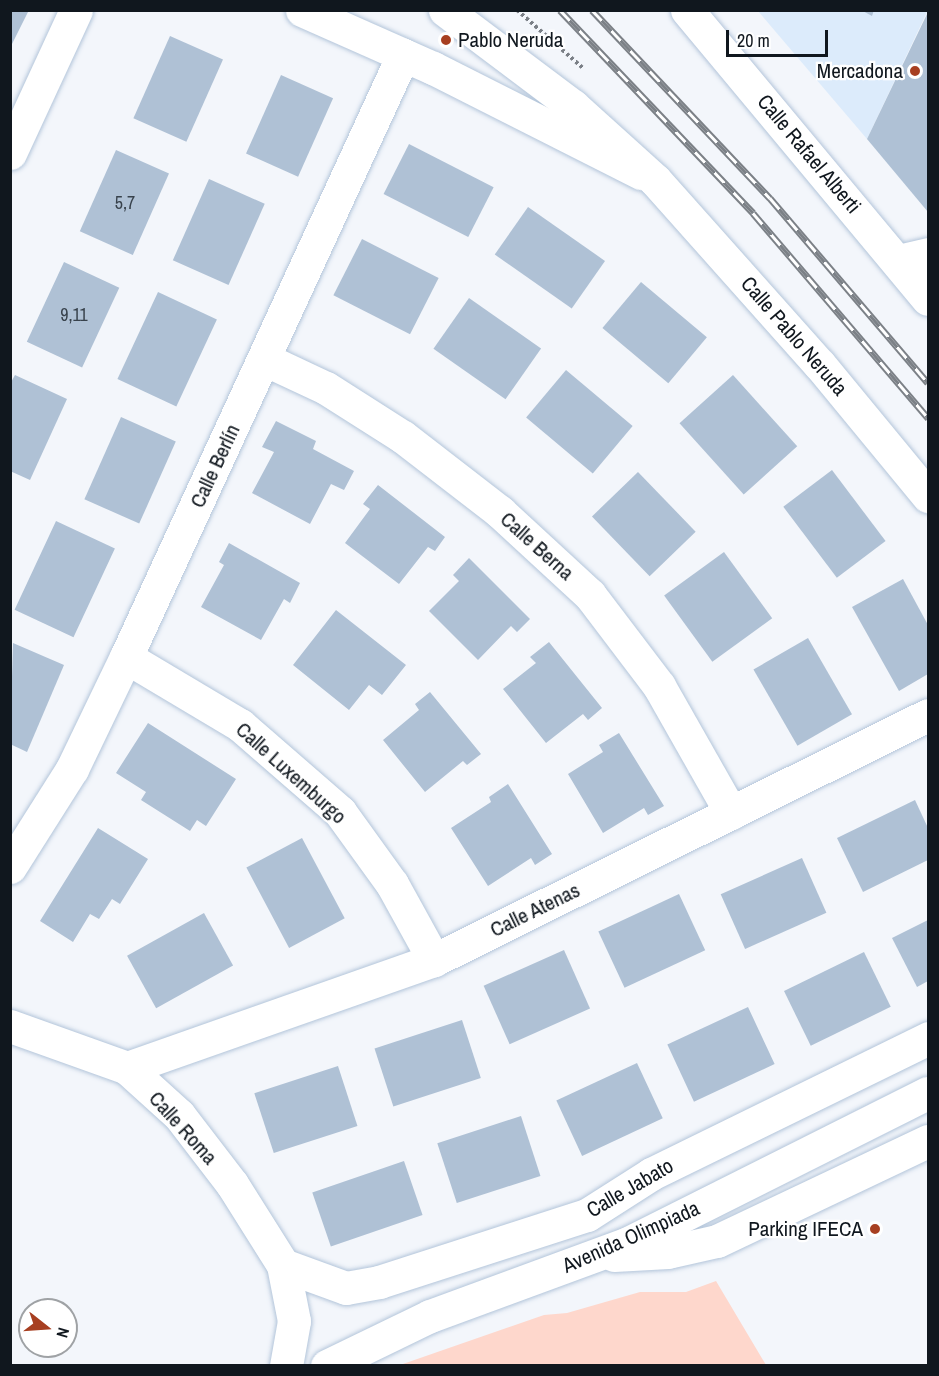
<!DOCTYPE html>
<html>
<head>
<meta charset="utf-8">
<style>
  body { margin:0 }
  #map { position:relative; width:939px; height:1376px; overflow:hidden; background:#f3f6fb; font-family:"Archivo Narrow",sans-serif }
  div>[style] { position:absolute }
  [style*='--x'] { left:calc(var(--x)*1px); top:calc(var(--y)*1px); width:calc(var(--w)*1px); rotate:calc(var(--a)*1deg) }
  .built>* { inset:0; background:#dcebfb }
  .green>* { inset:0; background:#fed7cc }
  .building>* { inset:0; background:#afc1d5; transform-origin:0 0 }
  .path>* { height:4px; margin-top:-2px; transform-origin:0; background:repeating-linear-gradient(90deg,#7a7f86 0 3px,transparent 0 6px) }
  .roads { filter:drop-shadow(0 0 2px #b3c5da) drop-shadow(0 0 2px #b3c5da) }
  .street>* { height:33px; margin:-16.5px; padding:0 16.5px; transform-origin:16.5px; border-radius:16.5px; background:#fff }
  .primary>* { height:33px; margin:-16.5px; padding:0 16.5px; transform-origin:16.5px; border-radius:16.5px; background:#fff }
  .rail>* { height:7px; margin-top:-3.5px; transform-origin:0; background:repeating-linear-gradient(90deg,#fff 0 14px,#7c8187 0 28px); box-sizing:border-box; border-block:2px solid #7c8187 }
  .dots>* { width:16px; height:16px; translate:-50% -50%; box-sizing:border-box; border:3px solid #fff; border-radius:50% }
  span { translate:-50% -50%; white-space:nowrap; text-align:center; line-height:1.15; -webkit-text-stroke:4.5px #fff; paint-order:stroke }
  .number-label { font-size:18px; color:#38424c }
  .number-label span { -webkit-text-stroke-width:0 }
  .poi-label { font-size:21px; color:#10171e }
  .left { translate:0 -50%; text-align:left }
  .right { translate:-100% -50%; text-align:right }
  .street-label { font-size:21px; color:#10171e }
  .frame { position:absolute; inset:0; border:12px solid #10171e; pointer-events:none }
  .north { position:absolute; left:18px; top:1298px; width:60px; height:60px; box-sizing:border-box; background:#fff; border:2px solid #9fa2a5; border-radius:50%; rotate:107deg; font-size:16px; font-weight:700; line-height:24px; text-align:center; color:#10171e }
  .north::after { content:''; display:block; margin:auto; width:21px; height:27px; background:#a73f21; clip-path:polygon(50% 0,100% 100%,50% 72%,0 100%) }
  .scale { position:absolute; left:726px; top:30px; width:102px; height:27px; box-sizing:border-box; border:3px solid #10171e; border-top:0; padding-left:8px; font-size:18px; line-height:21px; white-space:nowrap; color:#10171e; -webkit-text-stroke:4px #fff; paint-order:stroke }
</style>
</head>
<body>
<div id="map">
  <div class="built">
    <div style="clip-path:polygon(928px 10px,867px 139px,758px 11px)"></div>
  </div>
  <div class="green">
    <div style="clip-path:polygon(716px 1281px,766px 1365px,400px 1365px,544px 1315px,567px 1313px,640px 1292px,686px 1292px)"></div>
  </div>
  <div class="building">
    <div style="clip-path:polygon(10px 10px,29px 10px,10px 48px)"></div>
    <div style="clip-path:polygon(861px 10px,874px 10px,872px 16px)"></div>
    <div style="clip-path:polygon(928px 12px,928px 212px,867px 139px)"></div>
    <div style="left:170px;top:36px;width:58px;height:90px;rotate:24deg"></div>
    <div style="left:281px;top:75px;width:57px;height:86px;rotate:24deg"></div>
    <div style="left:409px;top:144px;width:95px;height:56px;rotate:27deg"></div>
    <div style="left:116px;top:150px;width:58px;height:89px;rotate:24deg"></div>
    <div style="left:209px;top:179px;width:61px;height:89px;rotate:24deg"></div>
    <div style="left:528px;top:207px;width:94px;height:58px;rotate:35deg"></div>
    <div style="left:362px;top:239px;width:86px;height:63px;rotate:27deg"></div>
    <div style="left:64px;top:262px;width:61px;height:88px;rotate:25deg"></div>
    <div style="left:641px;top:282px;width:86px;height:60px;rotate:40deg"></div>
    <div style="left:158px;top:292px;width:65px;height:96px;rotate:25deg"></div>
    <div style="left:469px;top:298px;width:88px;height:62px;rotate:35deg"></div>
    <div style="left:566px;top:370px;width:87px;height:62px;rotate:40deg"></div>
    <div style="clip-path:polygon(15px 375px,67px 399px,30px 480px,10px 471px,10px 384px)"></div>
    <div style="left:733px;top:375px;width:96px;height:72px;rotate:48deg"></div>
    <div style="left:121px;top:417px;width:60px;height:90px;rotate:24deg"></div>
    <div style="clip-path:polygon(276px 421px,316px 441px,313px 449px,354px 471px,344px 490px,331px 484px,310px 524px,252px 493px,274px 452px,262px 447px)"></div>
    <div style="left:832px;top:470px;width:89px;height:61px;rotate:53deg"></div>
    <div style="left:638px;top:472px;width:83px;height:64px;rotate:46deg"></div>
    <div style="clip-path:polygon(378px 485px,445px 537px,435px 551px,428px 547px,399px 584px,345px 543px,370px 509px,363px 504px)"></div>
    <div style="left:56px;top:521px;width:65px;height:98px;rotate:25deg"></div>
    <div style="clip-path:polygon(229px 543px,300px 583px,290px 603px,284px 599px,261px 640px,201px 607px,224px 565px,219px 562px)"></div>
    <div style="left:724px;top:552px;width:82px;height:74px;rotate:54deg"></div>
    <div style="clip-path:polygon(469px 558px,530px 619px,517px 632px,511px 626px,478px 660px,429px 611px,459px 581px,453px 575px)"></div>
    <div style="clip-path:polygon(903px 579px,928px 625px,928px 674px,899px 691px,852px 607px)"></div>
    <div style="clip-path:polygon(336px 610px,406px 665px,382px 695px,369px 685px,349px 710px,293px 665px)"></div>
    <div style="left:808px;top:638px;width:88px;height:63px;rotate:60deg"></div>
    <div style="clip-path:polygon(549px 642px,602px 708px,588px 720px,583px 714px,546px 743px,503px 689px,536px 663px,530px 657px)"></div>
    <div style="clip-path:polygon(13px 643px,64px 665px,27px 752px,10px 744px)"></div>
    <div style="clip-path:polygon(430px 692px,481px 754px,467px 765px,463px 761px,425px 792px,383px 740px,419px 710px,415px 704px)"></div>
    <div style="clip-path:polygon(148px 723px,236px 779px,206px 826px,197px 820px,190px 831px,141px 800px,146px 792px,116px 773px)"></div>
    <div style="clip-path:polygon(619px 733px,664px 806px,648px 815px,644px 808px,603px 833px,568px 774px,603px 752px,599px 745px)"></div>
    <div style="clip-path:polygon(508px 784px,552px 854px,535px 865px,531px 858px,488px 886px,451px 828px,491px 802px,489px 797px)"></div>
    <div style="clip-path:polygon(915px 800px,928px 828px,928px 860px,863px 892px,837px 838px)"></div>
    <div style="clip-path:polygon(98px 828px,148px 859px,120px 904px,112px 899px,99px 919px,90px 914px,73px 942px,40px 921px)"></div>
    <div style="left:302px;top:838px;width:91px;height:63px;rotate:62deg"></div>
    <div style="left:802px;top:858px;width:60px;height:89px;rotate:66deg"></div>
    <div style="left:679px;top:894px;width:62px;height:89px;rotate:65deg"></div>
    <div style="left:204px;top:913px;width:60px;height:88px;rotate:61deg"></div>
    <div style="clip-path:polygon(928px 920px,928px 981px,917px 987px,892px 938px)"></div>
    <div style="left:564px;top:950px;width:64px;height:88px;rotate:66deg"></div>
    <div style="left:864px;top:952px;width:61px;height:89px;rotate:64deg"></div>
    <div style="left:748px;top:1007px;width:63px;height:89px;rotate:65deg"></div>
    <div style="left:462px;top:1020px;width:61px;height:92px;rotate:72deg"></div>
    <div style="left:637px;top:1063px;width:61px;height:89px;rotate:65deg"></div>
    <div style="left:338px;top:1066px;width:63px;height:88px;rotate:72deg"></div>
    <div style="left:521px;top:1116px;width:63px;height:88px;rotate:72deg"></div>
    <div style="left:404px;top:1161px;width:57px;height:97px;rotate:71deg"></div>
  </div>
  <div class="path">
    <div style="--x:517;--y:10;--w:89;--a:41.4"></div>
  </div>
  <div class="roads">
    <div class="street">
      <div style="--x:302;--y:10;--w:143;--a:23.9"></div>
      <div style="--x:433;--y:68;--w:233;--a:26.8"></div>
      <div style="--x:10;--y:153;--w:157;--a:-65.2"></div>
      <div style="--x:898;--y:261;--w:31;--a:-13"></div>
      <div style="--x:264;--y:359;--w:68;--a:25.1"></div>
      <div style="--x:326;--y:388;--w:91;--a:32.5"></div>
      <div style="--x:403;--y:437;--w:123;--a:37.7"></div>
      <div style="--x:500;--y:512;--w:122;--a:42.7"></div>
      <div style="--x:590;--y:595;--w:114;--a:52.8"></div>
      <div style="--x:659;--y:686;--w:146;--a:60.4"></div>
      <div style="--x:126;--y:657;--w:133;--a:30.8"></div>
      <div style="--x:240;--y:725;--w:133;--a:41"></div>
      <div style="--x:340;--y:812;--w:89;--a:54.2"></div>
      <div style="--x:392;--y:884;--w:87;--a:61.1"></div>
      <div style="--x:10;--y:867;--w:116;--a:-57.7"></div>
      <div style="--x:72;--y:769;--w:124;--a:-64.3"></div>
      <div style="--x:126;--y:657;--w:663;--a:-65.29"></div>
      <div style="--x:10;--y:1026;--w:124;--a:19.7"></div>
      <div style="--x:127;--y:1068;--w:70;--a:42.1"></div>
      <div style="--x:179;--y:1115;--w:87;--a:52.5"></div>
      <div style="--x:232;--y:1184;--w:96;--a:57.8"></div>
      <div style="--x:283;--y:1265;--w:57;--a:78.9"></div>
      <div style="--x:294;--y:1321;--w:46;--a:100.1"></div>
      <div style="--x:127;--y:1068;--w:325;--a:-19.4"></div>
      <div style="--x:434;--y:960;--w:551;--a:-26.38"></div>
      <div style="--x:614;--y:1255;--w:54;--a:-3.2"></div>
      <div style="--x:668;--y:1252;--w:50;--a:-12.7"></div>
      <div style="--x:717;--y:1241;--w:233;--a:-25.4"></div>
      <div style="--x:283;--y:1265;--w:67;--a:20.1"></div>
      <div style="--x:346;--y:1288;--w:34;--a:-10"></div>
      <div style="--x:379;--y:1282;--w:219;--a:-17.9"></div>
      <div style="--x:587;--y:1215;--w:76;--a:-32.6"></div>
      <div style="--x:651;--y:1174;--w:309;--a:-26.1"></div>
      <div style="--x:327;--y:1366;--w:114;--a:-25.9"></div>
      <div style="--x:430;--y:1316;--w:211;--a:-20.2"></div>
      <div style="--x:628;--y:1243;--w:335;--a:-26.6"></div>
    </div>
    <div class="primary">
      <div style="--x:445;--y:10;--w:160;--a:36.9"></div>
      <div style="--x:573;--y:106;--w:110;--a:42.1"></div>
      <div style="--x:655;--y:180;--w:248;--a:48.3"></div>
      <div style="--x:820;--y:365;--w:170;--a:50.5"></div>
      <div style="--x:687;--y:10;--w:376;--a:50.2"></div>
    </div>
  </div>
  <div class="rail">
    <div style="--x:560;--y:10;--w:280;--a:46.4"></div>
    <div style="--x:753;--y:213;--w:270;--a:49.5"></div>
    <div style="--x:592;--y:10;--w:259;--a:46.6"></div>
    <div style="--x:770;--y:198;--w:243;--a:49.5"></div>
  </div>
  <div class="dots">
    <div style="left:446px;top:40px;background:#a73f21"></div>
    <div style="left:915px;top:71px;background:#a73f21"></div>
    <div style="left:875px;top:1229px;background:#a73f21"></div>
  </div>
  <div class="number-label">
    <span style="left:125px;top:203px">5,7</span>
    <span style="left:74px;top:315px">9,11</span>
  </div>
  <div class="poi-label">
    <span class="left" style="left:458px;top:40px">Pablo Neruda</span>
    <span class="right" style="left:903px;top:71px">Mercadona</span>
    <span class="right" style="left:863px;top:1229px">Parking IFECA</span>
  </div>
  <div class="street-label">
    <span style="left:809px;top:154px;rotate:50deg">Calle Rafael Alberti</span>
    <span style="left:794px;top:336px;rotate:49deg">Calle Pablo Neruda</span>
    <span style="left:215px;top:466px;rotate:-65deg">Calle Berlín</span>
    <span style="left:537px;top:546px;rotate:42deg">Calle Berna</span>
    <span style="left:291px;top:773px;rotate:42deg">Calle Luxemburgo</span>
    <span style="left:535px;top:910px;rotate:-26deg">Calle Atenas</span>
    <span style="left:183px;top:1128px;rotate:48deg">Calle Roma</span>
    <span style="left:630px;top:1188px;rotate:-30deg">Calle Jabato</span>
    <span style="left:631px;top:1237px;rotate:-24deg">Avenida Olimpiada</span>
  </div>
  <div class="frame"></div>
  <div class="north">N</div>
  <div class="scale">20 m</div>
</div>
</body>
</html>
